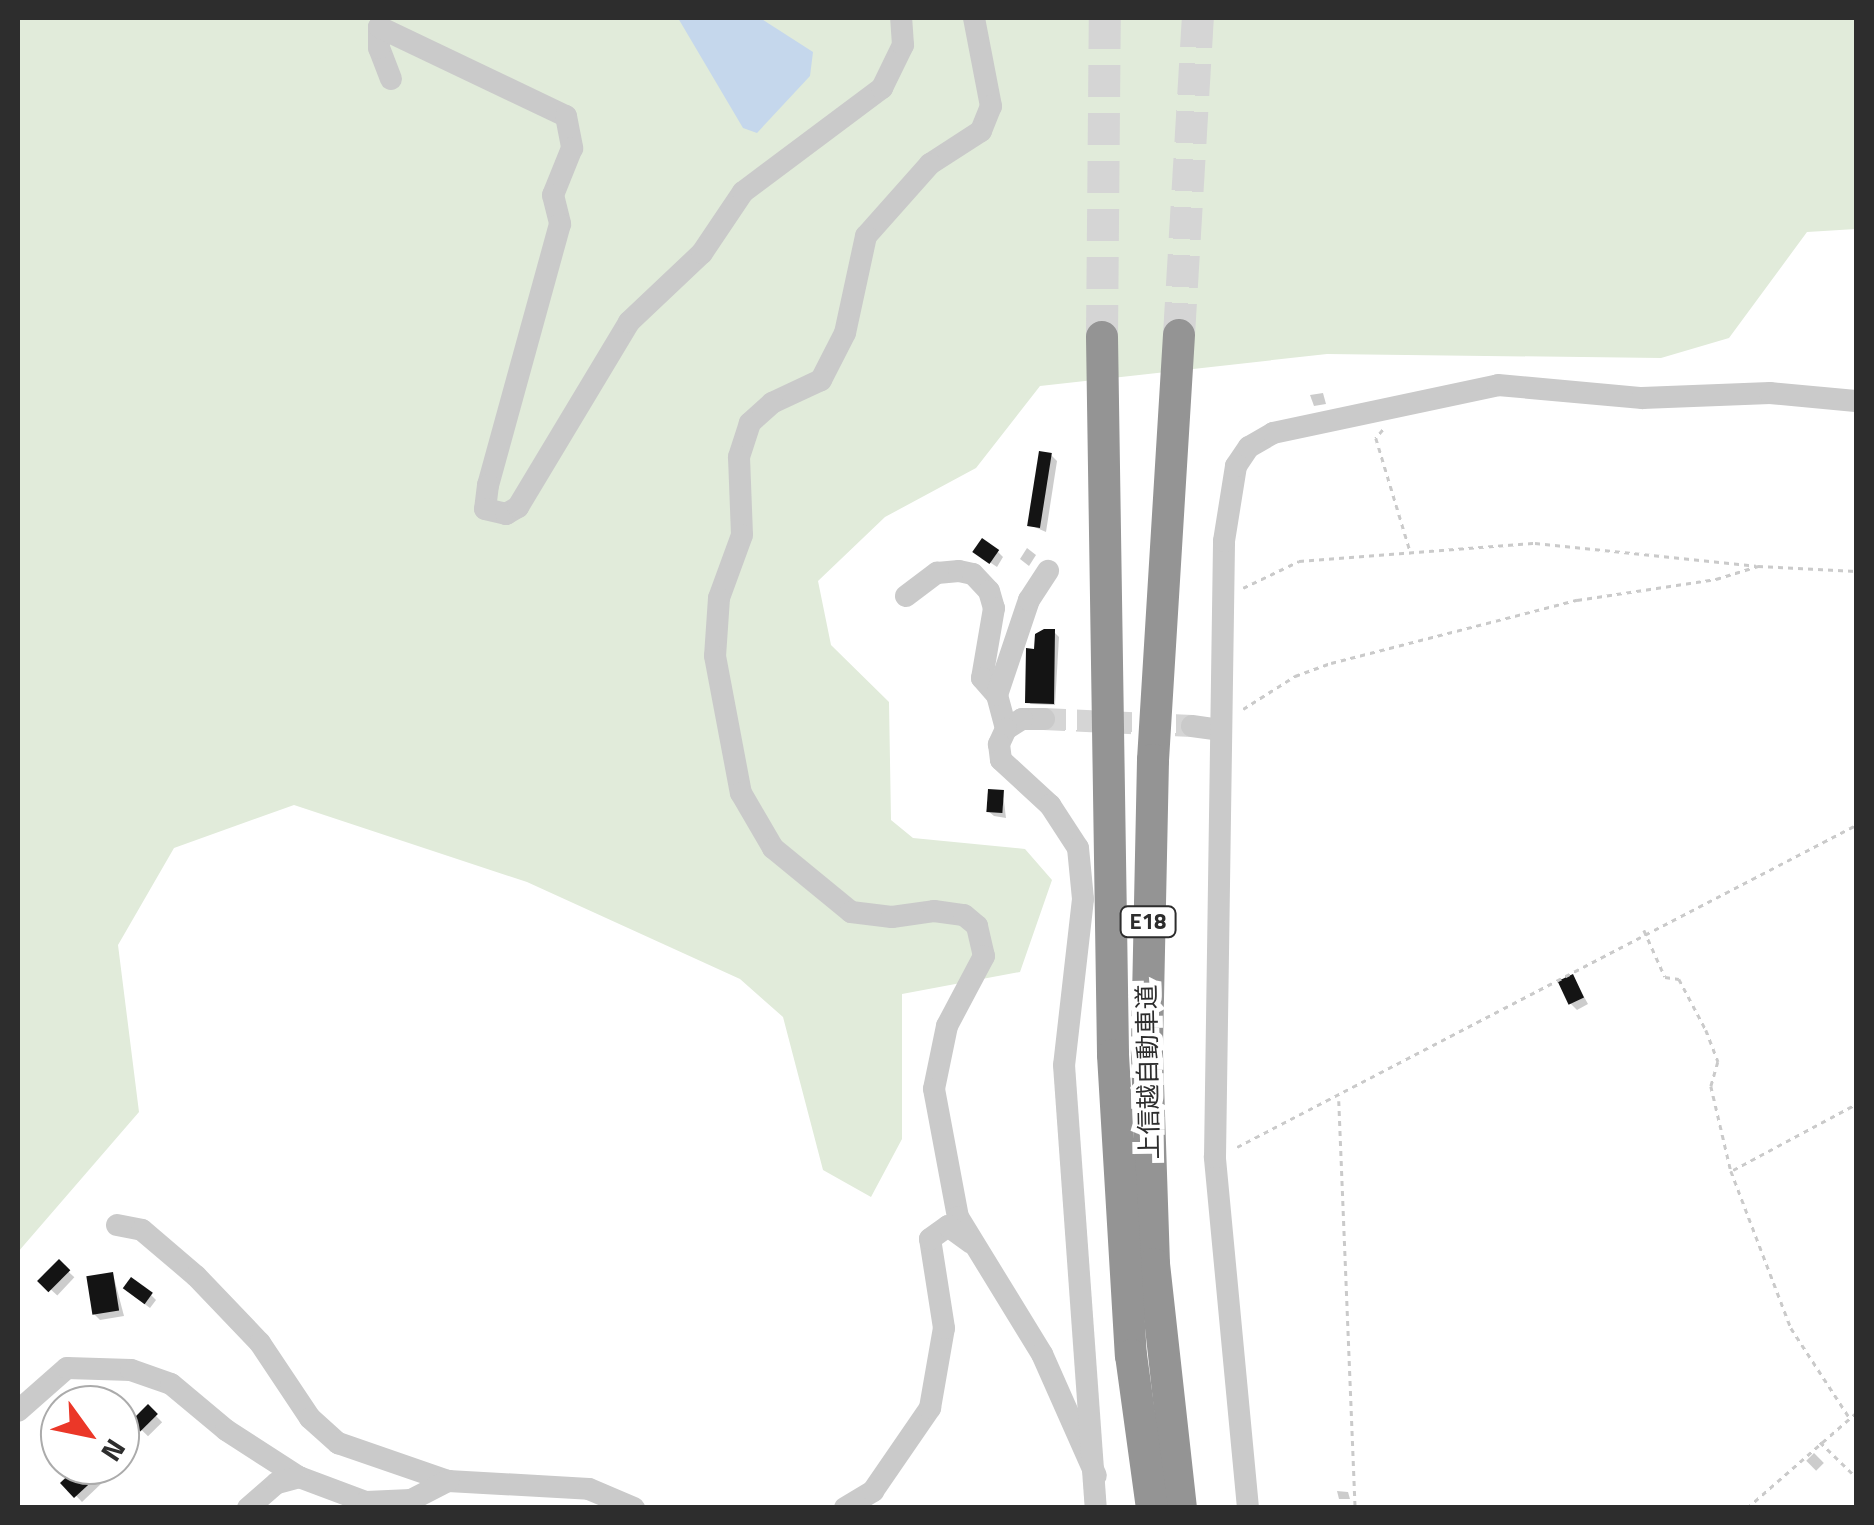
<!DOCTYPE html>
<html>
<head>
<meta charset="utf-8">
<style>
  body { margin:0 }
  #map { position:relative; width:1874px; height:1525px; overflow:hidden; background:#fff; font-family:"Titillium Web","Noto Sans JP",sans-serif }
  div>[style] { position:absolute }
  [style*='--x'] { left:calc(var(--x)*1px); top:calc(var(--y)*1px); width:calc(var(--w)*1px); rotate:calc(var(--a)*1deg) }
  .green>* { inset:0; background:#e1ebda }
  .water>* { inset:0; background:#c5d7ec }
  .shadow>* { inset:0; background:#0003; transform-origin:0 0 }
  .building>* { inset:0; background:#141414; transform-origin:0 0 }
  .minor-tunnel>* { height:22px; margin-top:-11px; transform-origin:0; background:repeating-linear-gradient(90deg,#d5d5d5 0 22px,transparent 0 33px) }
  .highway-tunnel>* { height:32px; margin-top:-16px; transform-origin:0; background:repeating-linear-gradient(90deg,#d5d5d5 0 32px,transparent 0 48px) }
  .path>* { height:2.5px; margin-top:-1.25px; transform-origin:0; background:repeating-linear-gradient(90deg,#cacaca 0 5px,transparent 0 10px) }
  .minor>* { height:22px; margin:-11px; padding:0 11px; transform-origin:11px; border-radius:11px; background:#cacaca }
  .highway>* { height:32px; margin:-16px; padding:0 16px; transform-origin:16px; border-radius:16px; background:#949494 }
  span { translate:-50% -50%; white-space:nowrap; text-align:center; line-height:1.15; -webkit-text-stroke:10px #fff; paint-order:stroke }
  .shield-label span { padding:2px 8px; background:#fff; border:2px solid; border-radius:8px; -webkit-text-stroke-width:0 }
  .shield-label { font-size:22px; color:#2d2d2d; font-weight:700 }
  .street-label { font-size:25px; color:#2d2d2d }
  .frame { position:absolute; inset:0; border:20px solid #2d2d2d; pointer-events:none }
  .north { position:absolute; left:40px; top:1385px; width:100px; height:100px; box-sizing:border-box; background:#fff; border:2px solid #ababab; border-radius:50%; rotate:123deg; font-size:28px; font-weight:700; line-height:40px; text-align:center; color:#2d2d2d }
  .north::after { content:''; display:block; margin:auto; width:35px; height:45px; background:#eb3728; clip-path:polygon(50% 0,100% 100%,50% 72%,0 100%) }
</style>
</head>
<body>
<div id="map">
  <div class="green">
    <div style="clip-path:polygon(18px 18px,1856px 18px,1856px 229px,1807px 232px,1729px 338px,1661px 358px,1327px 354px,1040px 386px,976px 468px,885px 517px,818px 581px,831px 645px,889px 702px,891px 820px,913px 838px,1025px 849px,1052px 880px,1020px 972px,902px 994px,902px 1139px,871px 1197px,823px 1170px,783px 1017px,740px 979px,527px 882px,294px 805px,174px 848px,118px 945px,139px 1112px,18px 1252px)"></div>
  </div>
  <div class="water">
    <div style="clip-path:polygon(678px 18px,760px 18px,813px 52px,810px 76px,757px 133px,743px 128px)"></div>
  </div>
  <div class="shadow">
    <div style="clip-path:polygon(1323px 393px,1326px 404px,1314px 406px,1310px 395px)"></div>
    <div style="clip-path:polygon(1051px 455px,1057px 461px,1046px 532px,1030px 525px)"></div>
    <div style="clip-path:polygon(1027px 548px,1036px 555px,1029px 566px,1020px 559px)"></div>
    <div style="clip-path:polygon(998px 552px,1003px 557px,997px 567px,982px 557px)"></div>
    <div style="clip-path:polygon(1054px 632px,1059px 637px,1055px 705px,1030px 704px,1042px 651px)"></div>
    <div style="clip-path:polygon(1003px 793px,1006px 818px,994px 816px,988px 811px)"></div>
    <div style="clip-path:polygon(1573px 977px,1588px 1004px,1577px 1010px,1571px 1004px)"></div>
    <div style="left:59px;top:1263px;width:21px;height:25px;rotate:43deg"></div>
    <div style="clip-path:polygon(113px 1274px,124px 1316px,100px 1320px,94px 1314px)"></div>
    <div style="clip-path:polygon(131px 1294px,151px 1295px,156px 1300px,150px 1308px)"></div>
    <div style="left:148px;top:1408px;width:20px;height:20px;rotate:45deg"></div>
    <div style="left:1814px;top:1453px;width:14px;height:11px;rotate:45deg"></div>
    <div style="clip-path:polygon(83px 1465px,104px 1481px,82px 1502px,64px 1483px)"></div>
    <div style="clip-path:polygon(1337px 1491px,1348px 1492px,1350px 1499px,1339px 1499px)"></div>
  </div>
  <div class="building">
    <div style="left:1039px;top:451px;width:13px;height:76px;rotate:9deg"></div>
    <div style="left:982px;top:538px;width:21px;height:17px;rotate:35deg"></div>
    <div style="clip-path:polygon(1044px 629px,1055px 629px,1054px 704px,1025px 703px,1026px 648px,1034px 649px,1035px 634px)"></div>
    <div style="left:988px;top:789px;width:16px;height:23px;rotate:4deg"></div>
    <div style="left:1573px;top:974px;width:26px;height:17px;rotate:65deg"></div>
    <div style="left:59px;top:1259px;width:16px;height:31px;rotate:45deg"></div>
    <div style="left:113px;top:1272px;width:39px;height:27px;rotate:81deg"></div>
    <div style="left:131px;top:1277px;width:27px;height:14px;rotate:36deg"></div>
    <div style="left:148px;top:1404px;width:14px;height:25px;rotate:45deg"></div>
    <div style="clip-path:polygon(79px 1465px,92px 1465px,100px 1474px,74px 1498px,60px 1483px)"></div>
  </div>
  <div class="minor-tunnel">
    <div style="--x:1044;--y:719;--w:148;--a:2.7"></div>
  </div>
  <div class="highway-tunnel">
    <div style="--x:1179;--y:335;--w:318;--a:-86.6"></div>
    <div style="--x:1102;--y:337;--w:319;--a:-89.5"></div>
  </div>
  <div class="path">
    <div style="--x:1383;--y:430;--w:11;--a:131"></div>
    <div style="--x:1376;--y:438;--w:121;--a:73.2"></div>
    <div style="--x:1243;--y:588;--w:62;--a:-25.7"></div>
    <div style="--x:1299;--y:561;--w:237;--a:-4.4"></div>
    <div style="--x:1535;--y:543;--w:222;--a:5.9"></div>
    <div style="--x:1243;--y:709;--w:62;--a:-32.4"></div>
    <div style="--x:1295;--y:676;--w:38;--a:-20"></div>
    <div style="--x:1331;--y:663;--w:254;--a:-14.4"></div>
    <div style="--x:1577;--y:600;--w:141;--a:-8.6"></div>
    <div style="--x:1716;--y:579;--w:44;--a:-17.2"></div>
    <div style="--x:1758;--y:566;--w:98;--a:2.9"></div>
    <div style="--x:1644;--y:930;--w:51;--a:65.9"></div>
    <div style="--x:1665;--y:977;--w:14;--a:8"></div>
    <div style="--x:1679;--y:979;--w:58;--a:62.1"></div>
    <div style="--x:1706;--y:1030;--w:34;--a:69"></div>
    <div style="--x:1718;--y:1062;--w:25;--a:106"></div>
    <div style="--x:1711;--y:1086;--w:87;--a:76.8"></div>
    <div style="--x:1731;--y:1171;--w:168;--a:69.1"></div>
    <div style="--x:1791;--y:1328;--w:106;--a:56.9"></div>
    <div style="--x:1339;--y:1101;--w:407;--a:87.7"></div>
    <div style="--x:1237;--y:1147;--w:698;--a:-27.48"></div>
    <div style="--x:1733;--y:1170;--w:140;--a:-28.2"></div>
    <div style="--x:1820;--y:1442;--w:50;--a:44.2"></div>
    <div style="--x:1747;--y:1508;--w:145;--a:-41.1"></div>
  </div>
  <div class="minor">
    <div style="--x:974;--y:18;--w:90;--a:79.1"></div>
    <div style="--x:991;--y:106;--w:27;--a:112"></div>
    <div style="--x:981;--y:131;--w:61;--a:147.1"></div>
    <div style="--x:930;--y:164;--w:96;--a:131.6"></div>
    <div style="--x:866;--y:236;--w:99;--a:102.2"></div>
    <div style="--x:845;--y:333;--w:53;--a:117.1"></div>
    <div style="--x:821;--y:380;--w:54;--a:154.9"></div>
    <div style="--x:772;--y:403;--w:30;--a:138"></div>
    <div style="--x:750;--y:423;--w:36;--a:108"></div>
    <div style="--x:739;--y:457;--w:78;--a:87.8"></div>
    <div style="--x:742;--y:535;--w:67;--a:110.1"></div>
    <div style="--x:719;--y:598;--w:58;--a:93.9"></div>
    <div style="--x:715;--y:656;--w:139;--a:79.3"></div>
    <div style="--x:741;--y:793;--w:64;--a:59.8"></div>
    <div style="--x:773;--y:848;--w:101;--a:39.4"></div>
    <div style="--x:851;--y:912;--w:41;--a:7"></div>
    <div style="--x:892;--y:917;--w:42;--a:-8.1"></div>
    <div style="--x:934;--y:911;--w:30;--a:8"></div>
    <div style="--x:964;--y:915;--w:17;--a:40"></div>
    <div style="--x:977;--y:926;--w:31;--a:77"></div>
    <div style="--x:984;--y:956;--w:79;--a:117.9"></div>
    <div style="--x:947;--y:1026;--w:64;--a:101.7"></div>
    <div style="--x:934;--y:1089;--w:130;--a:79.4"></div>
    <div style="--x:958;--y:1217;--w:161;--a:58.5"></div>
    <div style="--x:1042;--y:1354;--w:133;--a:66.1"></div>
    <div style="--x:391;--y:79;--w:33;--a:-111"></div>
    <div style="--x:379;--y:48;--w:21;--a:-90"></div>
    <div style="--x:379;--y:27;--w:207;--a:25.5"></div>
    <div style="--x:566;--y:116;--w:33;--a:79"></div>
    <div style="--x:572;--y:148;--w:51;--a:112"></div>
    <div style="--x:553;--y:195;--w:30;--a:76"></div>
    <div style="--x:560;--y:224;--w:271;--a:105.4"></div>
    <div style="--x:488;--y:485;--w:24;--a:97"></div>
    <div style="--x:485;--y:509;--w:22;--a:13"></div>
    <div style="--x:506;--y:514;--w:14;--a:-30"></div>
    <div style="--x:518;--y:507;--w:216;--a:-59"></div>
    <div style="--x:629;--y:322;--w:100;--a:-43.4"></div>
    <div style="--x:702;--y:253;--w:73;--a:-56.1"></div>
    <div style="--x:743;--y:192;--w:174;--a:-36.8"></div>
    <div style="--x:882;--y:88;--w:48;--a:-64"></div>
    <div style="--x:903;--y:45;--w:27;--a:-94"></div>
    <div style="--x:906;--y:596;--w:39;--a:-37"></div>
    <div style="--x:937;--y:573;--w:22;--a:-5"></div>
    <div style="--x:959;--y:571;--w:14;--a:12"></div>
    <div style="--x:973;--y:574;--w:23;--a:47"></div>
    <div style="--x:989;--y:591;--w:18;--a:74"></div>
    <div style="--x:994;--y:608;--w:71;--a:99.7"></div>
    <div style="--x:982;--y:678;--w:23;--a:49"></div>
    <div style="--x:997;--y:695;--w:35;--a:75"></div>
    <div style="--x:997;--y:695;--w:100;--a:-71.4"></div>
    <div style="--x:1029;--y:600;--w:35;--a:-57"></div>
    <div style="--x:1044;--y:719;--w:22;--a:180"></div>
    <div style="--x:1022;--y:719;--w:19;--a:148"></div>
    <div style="--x:1006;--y:729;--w:17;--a:115"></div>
    <div style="--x:999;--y:744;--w:16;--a:83"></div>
    <div style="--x:1001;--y:760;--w:67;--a:42.6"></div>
    <div style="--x:1050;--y:805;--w:51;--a:56.9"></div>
    <div style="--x:1078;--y:848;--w:51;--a:84.4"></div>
    <div style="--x:1083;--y:899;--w:167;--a:96.5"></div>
    <div style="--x:1064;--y:1065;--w:444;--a:85.9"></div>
    <div style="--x:1192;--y:726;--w:28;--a:8"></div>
    <div style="--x:117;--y:1225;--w:25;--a:11"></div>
    <div style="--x:142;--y:1230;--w:71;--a:40.4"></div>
    <div style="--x:196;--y:1276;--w:93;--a:46.3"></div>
    <div style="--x:260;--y:1343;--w:90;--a:56.3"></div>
    <div style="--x:310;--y:1418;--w:38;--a:42"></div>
    <div style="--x:338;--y:1443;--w:116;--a:19.1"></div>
    <div style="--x:448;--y:1481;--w:141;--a:3.2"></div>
    <div style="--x:589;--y:1489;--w:49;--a:22.9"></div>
    <div style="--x:18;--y:1411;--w:65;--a:-41.3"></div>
    <div style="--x:67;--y:1368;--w:64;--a:1.8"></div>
    <div style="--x:131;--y:1370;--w:42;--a:19.3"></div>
    <div style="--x:171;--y:1384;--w:72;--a:39.9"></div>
    <div style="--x:226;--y:1430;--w:87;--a:32.8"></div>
    <div style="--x:299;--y:1477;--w:72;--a:20.5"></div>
    <div style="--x:366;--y:1502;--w:45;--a:-2.5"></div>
    <div style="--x:411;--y:1500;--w:42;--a:-27.2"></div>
    <div style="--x:248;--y:1508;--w:38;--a:-41"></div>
    <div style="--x:277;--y:1483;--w:23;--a:-15"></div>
    <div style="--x:845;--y:1508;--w:33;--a:-31"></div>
    <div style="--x:873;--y:1491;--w:101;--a:-55.5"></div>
    <div style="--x:930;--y:1408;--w:81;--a:-80.1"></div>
    <div style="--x:944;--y:1328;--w:90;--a:-98.9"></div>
    <div style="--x:930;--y:1239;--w:22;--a:-36"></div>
    <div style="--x:948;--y:1226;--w:29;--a:36"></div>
    <div style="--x:1248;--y:1508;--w:353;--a:-95.4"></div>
    <div style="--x:1215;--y:1157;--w:616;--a:-89.16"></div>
    <div style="--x:1224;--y:541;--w:76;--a:-80.9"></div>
    <div style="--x:1236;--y:466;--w:23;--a:-56"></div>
    <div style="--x:1249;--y:447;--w:28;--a:-30"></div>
    <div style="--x:1273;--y:433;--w:230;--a:-12"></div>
    <div style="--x:1498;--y:385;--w:145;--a:5.2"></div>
    <div style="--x:1642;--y:398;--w:128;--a:-2.2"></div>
    <div style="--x:1770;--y:393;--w:86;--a:5.3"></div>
  </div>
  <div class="highway">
    <div style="--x:1179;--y:335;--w:426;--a:93.5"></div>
    <div style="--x:1153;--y:760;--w:293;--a:91.2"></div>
    <div style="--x:1147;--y:1053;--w:211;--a:88.1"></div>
    <div style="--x:1154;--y:1264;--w:245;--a:83.7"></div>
    <div style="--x:1102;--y:337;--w:718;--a:89.12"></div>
    <div style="--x:1113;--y:1055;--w:301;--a:86.6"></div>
    <div style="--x:1131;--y:1355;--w:154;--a:82.2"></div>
  </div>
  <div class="shield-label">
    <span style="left:1148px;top:922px">E18</span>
  </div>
  <div class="street-label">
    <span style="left:1148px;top:1072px;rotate:-91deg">上信越自動車道</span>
  </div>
  <div class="frame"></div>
  <div class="north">N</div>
</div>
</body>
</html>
